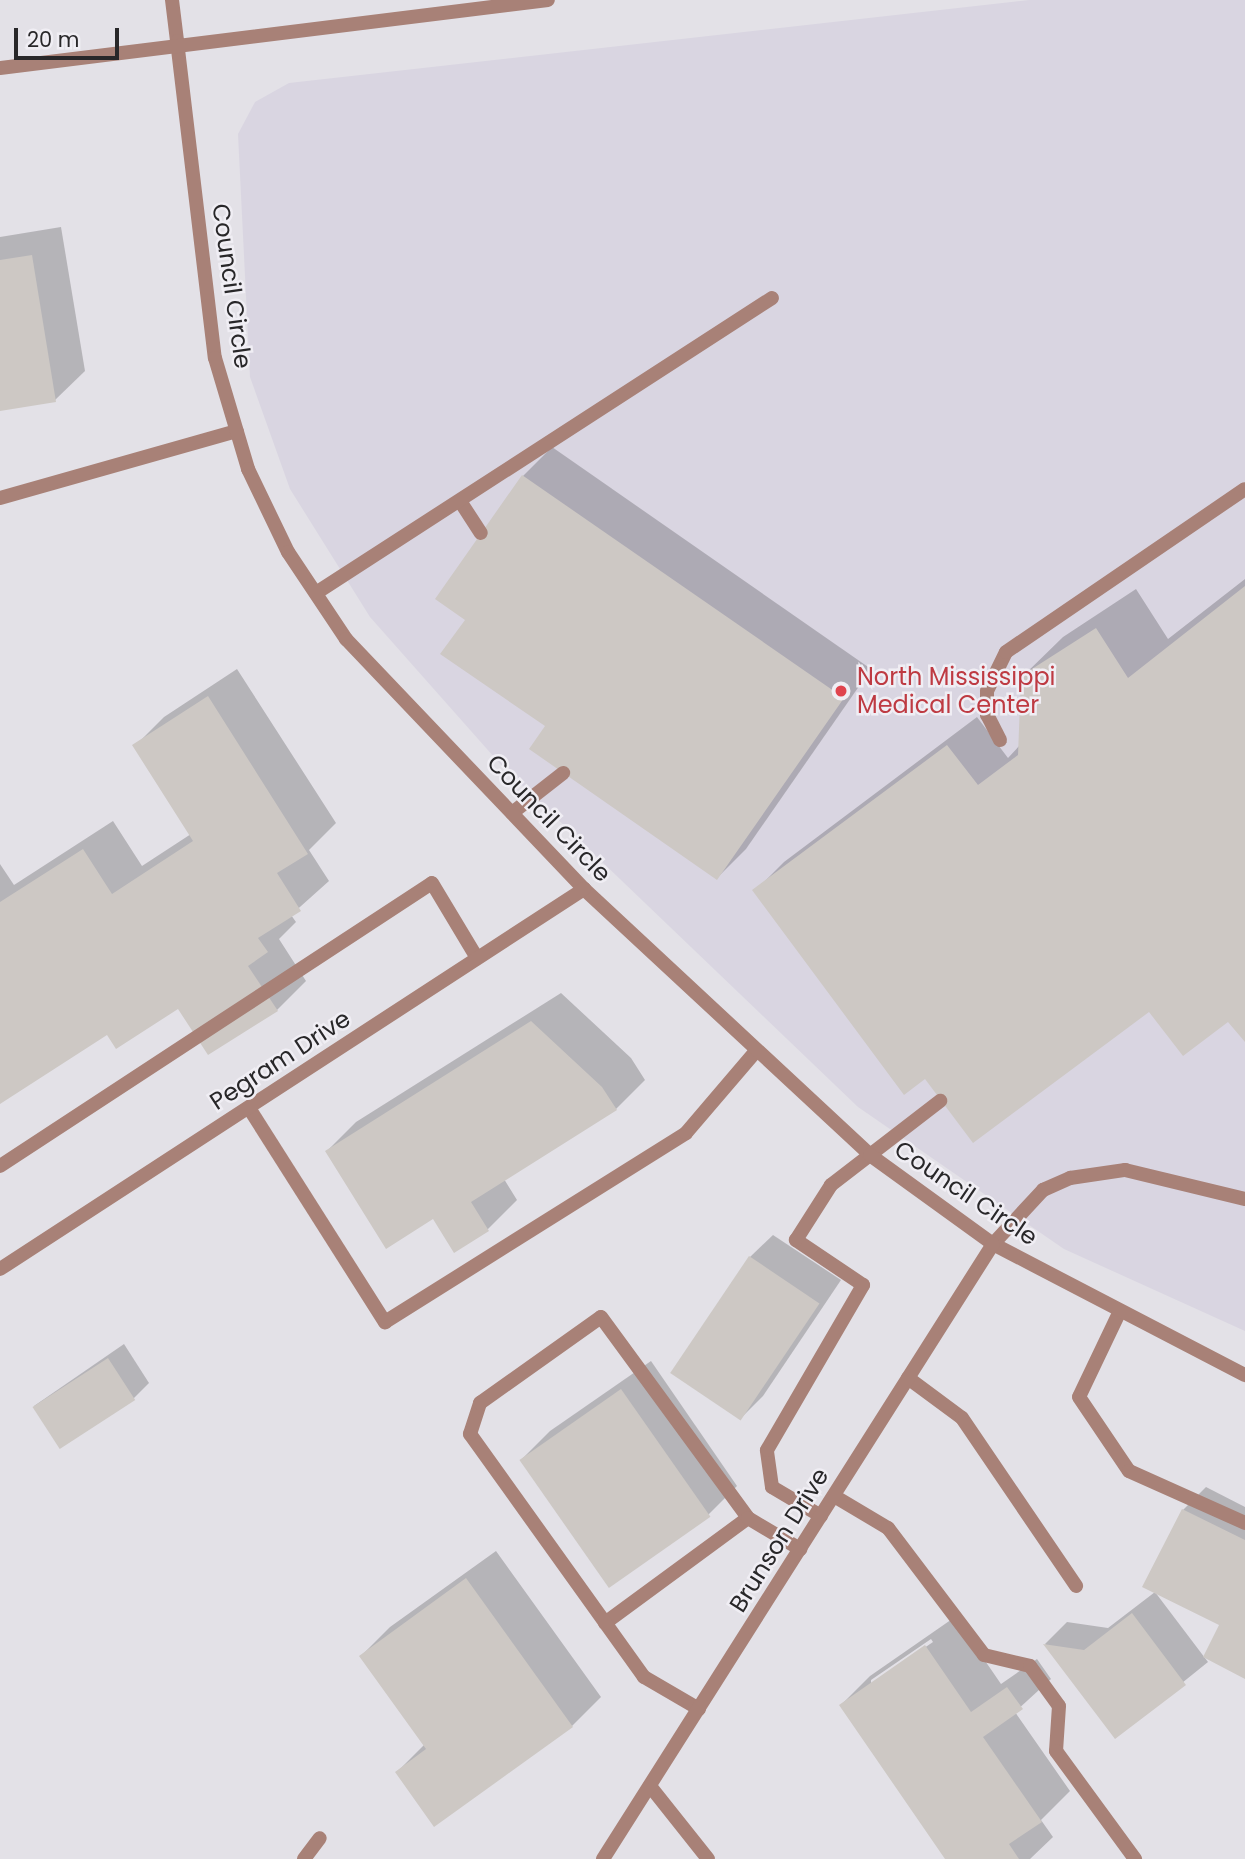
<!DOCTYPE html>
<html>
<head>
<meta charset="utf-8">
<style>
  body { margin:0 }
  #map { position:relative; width:1245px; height:1859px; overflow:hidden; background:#e3e1e7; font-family:Poppins,sans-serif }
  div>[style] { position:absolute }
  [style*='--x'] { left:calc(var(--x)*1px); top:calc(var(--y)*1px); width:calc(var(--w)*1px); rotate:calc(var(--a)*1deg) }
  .built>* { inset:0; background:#d9d5e1 }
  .shadow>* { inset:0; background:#0003 }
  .building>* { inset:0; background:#cdc8c4; transform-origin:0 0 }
  .service>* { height:14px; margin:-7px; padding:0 7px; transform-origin:7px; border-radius:7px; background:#a88177 }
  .minor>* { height:14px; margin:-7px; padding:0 7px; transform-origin:7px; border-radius:7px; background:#a88177 }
  .dots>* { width:19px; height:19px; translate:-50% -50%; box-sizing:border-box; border:4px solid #f0eef4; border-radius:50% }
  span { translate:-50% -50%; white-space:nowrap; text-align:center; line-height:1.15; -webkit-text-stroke:5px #f0eef4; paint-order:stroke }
  .street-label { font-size:24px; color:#282729 }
  .health-label { font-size:24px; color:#be3a42 }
  .left { translate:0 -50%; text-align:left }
  .scale { position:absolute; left:14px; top:28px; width:105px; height:32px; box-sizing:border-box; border:4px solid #282729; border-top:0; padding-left:9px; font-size:21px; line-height:24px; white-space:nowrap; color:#282729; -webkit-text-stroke:5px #f0eef4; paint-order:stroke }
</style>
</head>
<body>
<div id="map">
  <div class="built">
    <div style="clip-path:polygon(1029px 0,1245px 0,1245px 1331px,1064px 1249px,858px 1107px,502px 766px,370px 617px,290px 489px,250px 377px,238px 134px,255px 102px,289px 83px)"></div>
  </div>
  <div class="shadow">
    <div style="clip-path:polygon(61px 227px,85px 371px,55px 400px,0 409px,0 237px)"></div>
    <div style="clip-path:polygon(552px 447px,871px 669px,746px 849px,717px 878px,547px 726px,467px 619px,523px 476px)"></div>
    <div style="clip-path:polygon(1245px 579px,1245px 1040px,1228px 1019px,1150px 1009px,925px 1076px,755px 891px,784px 862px,977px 717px,1008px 758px,1020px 745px,1022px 677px,1063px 637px,1136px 589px,1168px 639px)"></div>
    <div style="clip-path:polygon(237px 669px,336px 823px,309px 850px,329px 881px,291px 915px,296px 922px,279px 939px,306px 981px,277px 1010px,179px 1007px,108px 1033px,0 1102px,0 864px,14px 885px,113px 821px,142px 866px,191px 834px,135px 746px,164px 717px)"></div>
    <div style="clip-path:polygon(561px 993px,631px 1058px,645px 1080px,616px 1109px,504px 1179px,517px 1200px,488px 1229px,454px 1250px,434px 1217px,327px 1151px,356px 1122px)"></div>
    <div style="clip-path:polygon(773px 1235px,841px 1280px,763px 1396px,741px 1418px,750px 1257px)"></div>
    <div style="clip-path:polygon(124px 1344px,149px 1383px,134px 1398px,34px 1406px)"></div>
    <div style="clip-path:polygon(651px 1361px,737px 1486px,708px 1515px,521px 1460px,550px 1431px)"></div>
    <div style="clip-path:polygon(1206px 1487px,1245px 1507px,1245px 1677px,1183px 1510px)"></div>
    <div style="clip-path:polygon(496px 1551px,601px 1697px,572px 1726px,397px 1772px,425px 1744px,361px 1656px,390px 1627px)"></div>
    <div style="clip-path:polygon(1155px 1592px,1208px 1662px,1115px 1737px,1045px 1644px,1067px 1622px,1108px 1628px)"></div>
    <div style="clip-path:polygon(evenodd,955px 1617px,1001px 1684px,1037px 1659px,1051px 1679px,1015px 1712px,1070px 1791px,1041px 1820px,1053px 1837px,1030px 1859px,947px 1859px,841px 1705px,870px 1676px,955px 1617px,931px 1639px,933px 1642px,871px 1684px,871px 1680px,931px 1639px)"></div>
  </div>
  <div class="building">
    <div style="clip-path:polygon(32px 255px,56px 402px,0 411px,0 260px)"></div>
    <div style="clip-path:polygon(522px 475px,844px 698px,717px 880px,529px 749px,545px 726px,440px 654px,465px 620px,435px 599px)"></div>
    <div style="clip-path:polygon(1245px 586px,1245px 1042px,1228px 1022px,1183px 1056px,1149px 1012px,973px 1143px,925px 1079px,904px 1095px,752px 890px,947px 745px,978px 785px,1018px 755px,1021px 676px,1096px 628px,1128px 678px)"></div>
    <div style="clip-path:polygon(208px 696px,308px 854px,277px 873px,301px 911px,258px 938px,268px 952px,248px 966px,278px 1011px,208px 1055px,178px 1009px,116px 1049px,107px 1035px,0 1104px,0 902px,83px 849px,112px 894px,193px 841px,132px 745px)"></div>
    <div style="clip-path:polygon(531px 1021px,602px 1087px,617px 1110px,471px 1202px,489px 1231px,454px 1253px,433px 1219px,386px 1249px,325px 1151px)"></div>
    <div style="left:749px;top:1256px;width:85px;height:141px;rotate:34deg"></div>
    <div style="left:108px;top:1358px;width:50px;height:90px;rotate:57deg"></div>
    <div style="left:621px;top:1389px;width:156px;height:124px;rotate:55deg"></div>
    <div style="clip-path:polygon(1182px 1509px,1245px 1540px,1245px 1679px,1203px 1657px,1219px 1625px,1142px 1587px)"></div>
    <div style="clip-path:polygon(466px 1578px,573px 1727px,434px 1827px,395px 1772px,426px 1749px,359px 1656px)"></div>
    <div style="clip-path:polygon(1132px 1613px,1186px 1685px,1115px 1739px,1043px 1644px,1084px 1650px)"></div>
    <div style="clip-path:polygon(925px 1645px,971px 1712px,1007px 1687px,1023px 1709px,983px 1737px,1042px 1822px,1009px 1844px,1019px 1859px,945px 1859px,839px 1705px)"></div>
  </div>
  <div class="service">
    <div style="--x:172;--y:0;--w:41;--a:83"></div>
    <div style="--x:0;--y:498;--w:246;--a:-15.8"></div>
    <div style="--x:460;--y:501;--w:38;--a:57"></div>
    <div style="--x:316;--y:593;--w:543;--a:-32.9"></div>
    <div style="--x:1000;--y:740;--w:28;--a:-117"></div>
    <div style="--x:987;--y:715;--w:24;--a:-90"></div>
    <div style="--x:987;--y:691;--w:43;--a:-64"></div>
    <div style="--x:1006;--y:652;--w:289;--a:-34.3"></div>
    <div style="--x:512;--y:813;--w:65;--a:-38.1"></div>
    <div style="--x:249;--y:1108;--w:254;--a:57.6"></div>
    <div style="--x:385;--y:1322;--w:355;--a:-32.1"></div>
    <div style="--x:686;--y:1133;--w:108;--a:-49.5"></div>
    <div style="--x:0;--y:1166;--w:516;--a:-33.23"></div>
    <div style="--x:432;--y:883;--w:87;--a:59"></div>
    <div style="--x:993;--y:1244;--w:74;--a:-47.2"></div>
    <div style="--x:1043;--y:1190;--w:30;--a:-24"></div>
    <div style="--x:1070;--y:1178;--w:56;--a:-8.3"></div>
    <div style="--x:1125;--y:1170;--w:123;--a:13.6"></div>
    <div style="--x:1120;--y:1311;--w:95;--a:115.5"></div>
    <div style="--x:1079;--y:1397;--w:89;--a:56"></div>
    <div style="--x:1129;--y:1471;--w:127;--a:24.1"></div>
    <div style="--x:908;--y:1378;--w:67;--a:36.5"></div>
    <div style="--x:962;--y:1418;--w:203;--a:55.8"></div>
    <div style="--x:834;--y:1496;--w:63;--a:30.7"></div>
    <div style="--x:888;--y:1528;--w:159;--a:52.9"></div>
    <div style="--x:984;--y:1655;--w:47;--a:13.4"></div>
    <div style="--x:1030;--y:1666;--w:49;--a:54.1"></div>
    <div style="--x:1059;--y:1706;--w:45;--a:93.8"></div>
    <div style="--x:1056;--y:1751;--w:134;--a:53.8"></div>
    <div style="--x:821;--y:1516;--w:57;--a:-149.4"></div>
    <div style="--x:772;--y:1487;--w:37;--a:-98"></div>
    <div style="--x:767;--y:1450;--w:191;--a:-59.8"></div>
    <div style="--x:863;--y:1285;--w:81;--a:-146.1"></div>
    <div style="--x:796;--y:1240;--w:65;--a:-57.5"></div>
    <div style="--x:831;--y:1185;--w:138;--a:-37.6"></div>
    <div style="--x:605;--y:1623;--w:177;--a:-36.3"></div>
    <div style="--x:699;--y:1709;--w:64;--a:-149.8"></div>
    <div style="--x:644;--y:1677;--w:299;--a:-125.6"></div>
    <div style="--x:470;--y:1434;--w:33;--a:-72"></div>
    <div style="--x:480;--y:1403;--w:148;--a:-35.4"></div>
    <div style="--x:601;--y:1317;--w:249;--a:53.8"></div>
    <div style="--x:748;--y:1518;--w:61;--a:30.8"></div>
    <div style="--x:650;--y:1786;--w:93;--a:51.5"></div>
    <div style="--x:304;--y:1859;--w:26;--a:-53"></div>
  </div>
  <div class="minor">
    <div style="--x:177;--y:41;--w:319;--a:83.2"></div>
    <div style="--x:215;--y:358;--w:116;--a:73.4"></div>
    <div style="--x:248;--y:469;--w:92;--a:64.3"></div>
    <div style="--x:288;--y:552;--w:105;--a:56.3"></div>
    <div style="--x:346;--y:639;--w:345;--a:46.4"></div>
    <div style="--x:584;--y:889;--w:391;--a:42.9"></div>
    <div style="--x:870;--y:1155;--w:152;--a:35.9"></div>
    <div style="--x:993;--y:1244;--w:284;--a:27.5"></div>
    <div style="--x:0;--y:68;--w:552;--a:-7.07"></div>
    <div style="--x:0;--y:1269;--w:697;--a:-33.05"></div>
    <div style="--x:603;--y:1859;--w:728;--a:-57.62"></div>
  </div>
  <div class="dots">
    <div style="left:841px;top:691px;background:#e0444e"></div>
  </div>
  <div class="street-label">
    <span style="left:232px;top:286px;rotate:82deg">Council Circle</span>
    <span style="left:549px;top:818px;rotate:46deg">Council Circle</span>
    <span style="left:280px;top:1060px;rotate:-33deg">Pegram Drive</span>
    <span style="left:966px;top:1193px;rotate:34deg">Council Circle</span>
    <span style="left:779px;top:1540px;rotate:-58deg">Brunson Drive</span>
  </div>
  <div class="health-label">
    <span class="left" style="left:857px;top:691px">North Mississippi<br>Medical Center</span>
  </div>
  <div class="scale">20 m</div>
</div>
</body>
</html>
